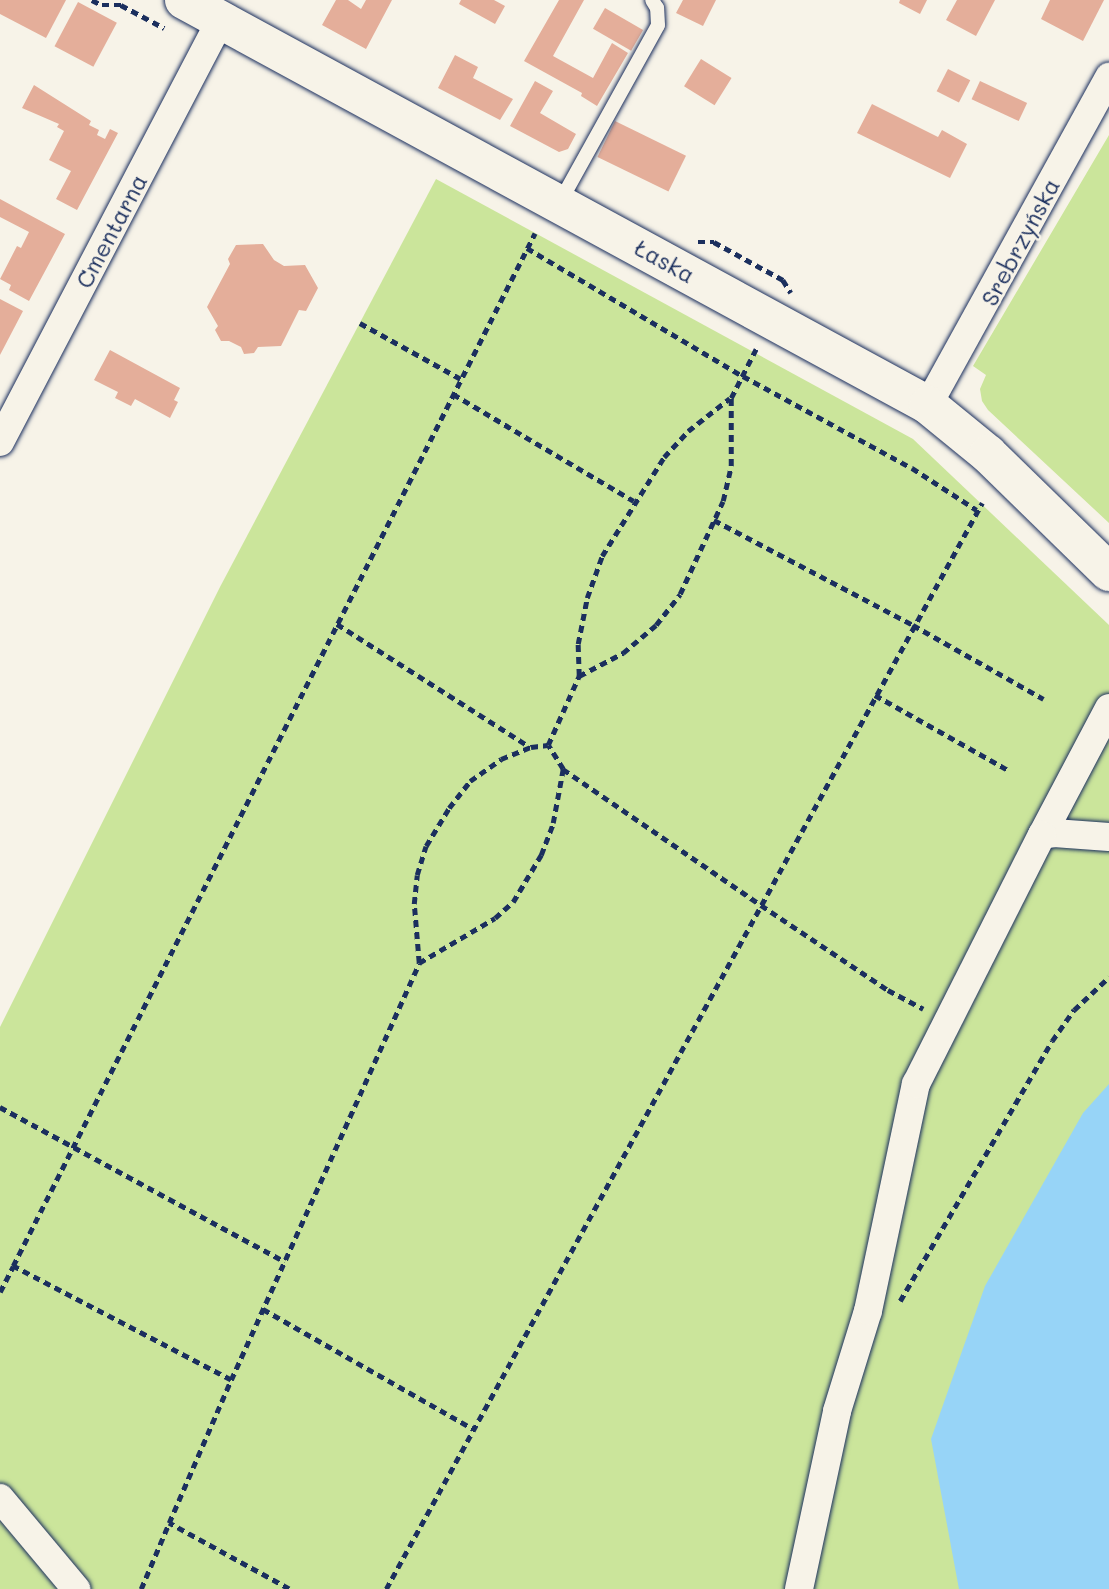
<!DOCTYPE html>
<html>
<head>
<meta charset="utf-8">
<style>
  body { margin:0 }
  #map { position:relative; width:1109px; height:1589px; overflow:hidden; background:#f7f3e8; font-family:Mali,sans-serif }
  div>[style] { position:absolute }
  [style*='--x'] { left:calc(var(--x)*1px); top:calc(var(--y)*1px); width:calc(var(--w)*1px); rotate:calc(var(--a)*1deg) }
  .green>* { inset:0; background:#cbe59b }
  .water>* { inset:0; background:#97d4f7 }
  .building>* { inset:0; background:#e4ae9a; transform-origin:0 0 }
  .path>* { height:4.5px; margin-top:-2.25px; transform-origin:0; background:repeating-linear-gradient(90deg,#1b2f5e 0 7px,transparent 0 12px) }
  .roads { filter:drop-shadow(0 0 2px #1b2f5e) drop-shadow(0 0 2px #1b2f5e) }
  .service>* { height:14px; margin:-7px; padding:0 7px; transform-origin:7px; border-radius:7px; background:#f7f3e8 }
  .minor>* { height:28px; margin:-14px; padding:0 14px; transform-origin:14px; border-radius:14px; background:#f7f3e8 }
  .secondary>* { height:38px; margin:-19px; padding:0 19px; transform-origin:19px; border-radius:19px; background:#f7f3e8 }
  span { translate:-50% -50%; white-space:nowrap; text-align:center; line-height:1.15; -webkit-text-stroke:5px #f7f3e8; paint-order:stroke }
  .street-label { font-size:23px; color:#1b2f5e }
</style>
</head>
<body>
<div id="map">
  <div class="green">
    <div style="clip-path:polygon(1109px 135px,1109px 523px,988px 410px,982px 401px,980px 389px,986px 375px,973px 366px)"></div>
    <div style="clip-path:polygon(436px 179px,913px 439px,1109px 625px,1109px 1589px,0 1589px,0 1027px,220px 587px)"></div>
  </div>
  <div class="water">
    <div style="clip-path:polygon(1109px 1084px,1109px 1589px,959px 1589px,931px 1439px,985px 1286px,1083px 1113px)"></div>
  </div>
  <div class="building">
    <div style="clip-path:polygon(0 0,66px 0,46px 38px,0 14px)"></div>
    <div style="clip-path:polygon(336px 0,348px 0,361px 9px,366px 0,392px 0,366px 49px,322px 25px)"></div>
    <div style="clip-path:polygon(461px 0,494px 0,505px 6px,495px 24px,459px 4px)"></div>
    <div style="clip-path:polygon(559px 0,584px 0,553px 56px,593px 78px,612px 43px,628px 53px,597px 106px,581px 96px,582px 93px,524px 61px)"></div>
    <div style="clip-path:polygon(683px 0,716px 0,703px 26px,676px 13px)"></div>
    <div style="clip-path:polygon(900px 0,927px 0,920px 14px,899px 3px)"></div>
    <div style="clip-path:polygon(957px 0,995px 0,976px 36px,946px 20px)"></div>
    <div style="clip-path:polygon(1050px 0,1104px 0,1083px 41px,1041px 19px)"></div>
    <div style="left:78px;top:2px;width:44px;height:50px;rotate:28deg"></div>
    <div style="left:605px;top:8px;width:44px;height:24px;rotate:30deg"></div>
    <div style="clip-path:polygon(455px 55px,478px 67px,473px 78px,513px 99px,500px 120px,438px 88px)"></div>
    <div style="left:701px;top:59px;width:36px;height:32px;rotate:32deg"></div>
    <div style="left:948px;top:69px;width:25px;height:25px;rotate:27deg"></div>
    <div style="clip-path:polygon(535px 81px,553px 91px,540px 113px,576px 134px,568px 149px,559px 152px,510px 126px)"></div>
    <div style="left:980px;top:81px;width:52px;height:20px;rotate:25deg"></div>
    <div style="clip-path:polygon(34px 85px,91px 121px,89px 125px,99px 130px,97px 135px,105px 139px,110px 129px,118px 133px,77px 210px,56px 199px,71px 171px,49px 160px,64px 131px,57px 127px,59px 124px,22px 108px)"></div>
    <div style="clip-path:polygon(872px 104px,938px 137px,942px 130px,967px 144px,950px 178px,857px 133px)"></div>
    <div style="left:615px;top:121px;width:79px;height:40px;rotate:26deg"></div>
    <div style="clip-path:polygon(0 199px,65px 234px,29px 301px,9px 290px,11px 285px,0 279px,17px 246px,21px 248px,29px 232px,0 217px)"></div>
    <div style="clip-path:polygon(263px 244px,274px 260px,284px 266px,305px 265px,318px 288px,306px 311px,299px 310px,281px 346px,258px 347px,254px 353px,244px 354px,241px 347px,229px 341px,221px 341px,215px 330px,218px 326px,207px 307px,230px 264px,228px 259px,236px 245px)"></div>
    <div style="clip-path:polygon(0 299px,23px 311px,0 355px)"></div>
    <div style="clip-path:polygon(110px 350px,180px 388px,174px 400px,178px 402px,170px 418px,135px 399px,131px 406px,115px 398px,118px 392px,94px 380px)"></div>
  </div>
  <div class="path">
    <div style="--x:92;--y:0;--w:11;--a:27"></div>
    <div style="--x:102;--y:5;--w:19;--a:0"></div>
    <div style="--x:121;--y:5;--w:49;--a:28.1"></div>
    <div style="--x:698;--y:242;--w:16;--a:0"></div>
    <div style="--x:714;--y:242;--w:79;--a:28.8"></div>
    <div style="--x:783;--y:280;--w:15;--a:58"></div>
    <div style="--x:527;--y:248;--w:251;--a:30.7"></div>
    <div style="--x:743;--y:376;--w:192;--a:28.6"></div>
    <div style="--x:912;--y:468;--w:77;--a:32.9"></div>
    <div style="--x:360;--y:323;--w:115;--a:29"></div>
    <div style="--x:453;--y:394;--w:210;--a:30.6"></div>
    <div style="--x:714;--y:520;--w:225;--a:27.8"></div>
    <div style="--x:913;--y:625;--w:150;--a:29.5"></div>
    <div style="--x:337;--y:624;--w:229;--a:32.5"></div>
    <div style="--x:579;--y:676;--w:32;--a:-92"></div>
    <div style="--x:578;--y:644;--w:47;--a:-78.9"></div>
    <div style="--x:587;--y:598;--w:45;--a:-70.3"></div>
    <div style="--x:602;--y:556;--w:117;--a:-57.9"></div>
    <div style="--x:664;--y:457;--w:35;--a:-47"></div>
    <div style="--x:688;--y:431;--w:53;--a:-38.2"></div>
    <div style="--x:875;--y:695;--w:153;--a:29.4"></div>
    <div style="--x:563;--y:769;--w:240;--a:34.5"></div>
    <div style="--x:761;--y:905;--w:153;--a:33.8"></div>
    <div style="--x:888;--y:990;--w:40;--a:28"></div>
    <div style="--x:419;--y:963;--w:59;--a:-94.8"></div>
    <div style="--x:414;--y:904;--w:29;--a:-84"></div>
    <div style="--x:417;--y:875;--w:30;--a:-73"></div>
    <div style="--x:426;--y:846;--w:44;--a:-58.8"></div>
    <div style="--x:449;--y:808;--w:34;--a:-52"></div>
    <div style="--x:470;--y:781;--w:38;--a:-35"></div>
    <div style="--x:501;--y:759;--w:32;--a:-22"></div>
    <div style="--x:531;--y:747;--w:17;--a:-7"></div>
    <div style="--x:0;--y:1107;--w:324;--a:28.5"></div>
    <div style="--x:0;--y:1292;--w:29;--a:-63"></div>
    <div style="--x:900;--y:1301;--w:301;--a:-59.7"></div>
    <div style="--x:1052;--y:1041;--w:38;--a:-55"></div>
    <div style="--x:1074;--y:1010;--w:48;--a:-43.3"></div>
    <div style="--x:263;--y:1309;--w:242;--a:29.7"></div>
    <div style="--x:231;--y:1380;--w:246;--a:-152.4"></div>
    <div style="--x:13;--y:1266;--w:1157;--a:-63.19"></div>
    <div style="--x:141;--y:1589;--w:72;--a:-67"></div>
    <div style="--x:289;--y:1589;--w:137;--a:-151.2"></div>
    <div style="--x:169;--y:1523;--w:156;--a:-66.6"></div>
    <div style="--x:231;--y:1380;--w:457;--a:-65.7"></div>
    <div style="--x:419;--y:963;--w:88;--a:-30.6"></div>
    <div style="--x:495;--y:918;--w:24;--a:-42"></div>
    <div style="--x:513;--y:902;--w:55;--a:-59.2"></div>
    <div style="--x:541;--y:855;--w:34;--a:-69"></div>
    <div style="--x:553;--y:823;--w:55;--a:-79.5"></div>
    <div style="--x:563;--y:769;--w:28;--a:-122"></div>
    <div style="--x:548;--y:745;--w:76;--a:-65.8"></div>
    <div style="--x:579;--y:676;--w:50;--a:-27.6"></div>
    <div style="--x:623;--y:653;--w:43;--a:-40.3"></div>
    <div style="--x:656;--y:625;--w:39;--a:-52"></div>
    <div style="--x:680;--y:594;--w:102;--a:-65.2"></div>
    <div style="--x:723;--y:501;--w:36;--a:-77"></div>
    <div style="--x:731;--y:466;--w:68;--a:-90"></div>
    <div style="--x:731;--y:398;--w:55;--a:-63"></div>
    <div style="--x:386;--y:1589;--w:1239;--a:-61.24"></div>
  </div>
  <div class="roads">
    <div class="service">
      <div style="--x:560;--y:202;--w:202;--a:-61"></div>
      <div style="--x:658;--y:25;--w:17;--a:-93"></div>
      <div style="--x:657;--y:8;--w:9;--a:-122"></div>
    </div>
    <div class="minor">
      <div style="--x:928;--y:405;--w:375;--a:-61.1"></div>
      <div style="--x:0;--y:442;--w:476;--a:-62.4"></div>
      <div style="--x:1109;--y:708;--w:144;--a:117.8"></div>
      <div style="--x:1042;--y:835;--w:12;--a:-9"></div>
      <div style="--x:1054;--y:833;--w:55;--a:4.2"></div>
      <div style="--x:0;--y:1498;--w:119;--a:50.1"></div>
      <div style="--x:799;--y:1589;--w:182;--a:-77.9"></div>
      <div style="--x:837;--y:1411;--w:105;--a:-72.8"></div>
      <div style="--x:868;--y:1311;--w:232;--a:-78.1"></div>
      <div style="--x:916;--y:1084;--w:279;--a:-63.2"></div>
    </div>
    <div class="secondary">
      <div style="--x:184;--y:0;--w:847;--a:28.56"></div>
      <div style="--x:928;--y:405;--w:77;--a:39.2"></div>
      <div style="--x:988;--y:454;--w:169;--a:44.3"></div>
    </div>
  </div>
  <div class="street-label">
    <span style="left:111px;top:231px;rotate:-62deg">Cmentarna</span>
    <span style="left:1020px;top:242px;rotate:-62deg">Srebrzyńska</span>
    <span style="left:665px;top:261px;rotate:29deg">Łaska</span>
  </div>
</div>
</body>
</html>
